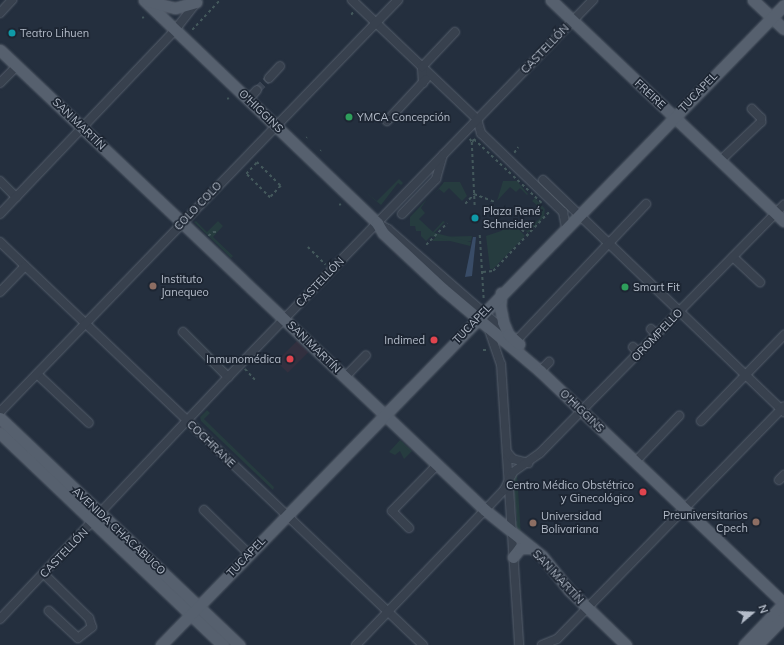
<!DOCTYPE html>
<html>
<head>
<meta charset="utf-8">
<style>
  body { margin:0 }
  #map { position:relative; width:784px; height:645px; overflow:hidden; background:#242f3e; font-family:Mulish,sans-serif }
  div>[style] { position:absolute }
  [style*='--x'] { left:calc(var(--x)*1px); top:calc(var(--y)*1px); width:calc(var(--w)*1px); rotate:calc(var(--a)*1deg) }
  .medical>* { inset:0; background:#32303f; transform-origin:0 0 }
  .green>* { inset:0; background:#263c3f; transform-origin:0 0 }
  .water>* { inset:0; background:#394c67 }
  .minor-tunnel>* { height:8px; margin-top:-4px; transform-origin:0; background:repeating-linear-gradient(90deg,#3a4453 0 8px,transparent 0 12px) }
  .path>* { height:1.5px; margin-top:-0.75px; transform-origin:0; background:repeating-linear-gradient(90deg,#44595c 0 3px,transparent 0 6px) }
  .roads { filter:drop-shadow(0 0 1px #565f6c) drop-shadow(0 0 1px #565f6c) }
  .minor>* { height:8px; margin:-4px; padding:0 4px; transform-origin:4px; border-radius:4px; background:#38414e }
  .major>* { height:11px; margin:-5.5px; padding:0 5.5px; transform-origin:5.5px; border-radius:5.5px; background:#56606e }
  .dots>* { width:11px; height:11px; translate:-50% -50%; box-sizing:border-box; border:2px solid #1d2633; border-radius:50% }
  span { translate:-50% -50%; white-space:nowrap; text-align:center; line-height:1.15; -webkit-text-stroke:3.5px #1d2633; paint-order:stroke }
  .poi-label { font-size:11px; color:#b4bcc9 }
  .left { translate:0 -50%; text-align:left }
  .right { translate:-100% -50%; text-align:right }
  .street-label { font-size:11px; color:#b4bcc9 }
  .north { position:absolute; left:732px; top:593px; width:40px; height:40px; -webkit-text-stroke:3px #1d2633; paint-order:stroke; rotate:71deg; font-size:11px; font-weight:700; line-height:16px; text-align:center; color:#b4bcc9 }
  .north::after { content:''; display:block; margin:auto; width:14px; height:18px; background:#b4bcc9; clip-path:polygon(50% 0,100% 100%,50% 72%,0 100%) }
</style>
</head>
<body>
<div id="map">
  <div class="medical">
    <div style="left:297px;top:341px;width:16px;height:29px;rotate:45deg"></div>
  </div>
  <div class="green">
    <div style="clip-path:polygon(399px 179px,403px 183px,401px 185px,398px 183px,381px 205px,364px 191px,377px 201px)"></div>
    <div style="clip-path:polygon(503px 181px,517px 181px,528px 194px,527px 195px,520px 188px,516px 192px,510px 187px,497px 201px)"></div>
    <div style="clip-path:polygon(444px 182px,460px 182px,467px 196px,462px 201px,449px 188px,444px 193px,439px 189px,433px 196px)"></div>
    <div style="clip-path:polygon(535px 198px,545px 209px,544px 217px,528px 233px,515px 220px,527px 231px,541px 217px,536px 211px,539px 207px,532px 201px)"></div>
    <div style="clip-path:polygon(427px 199px,421px 208px,425px 213px,419px 219px,433px 232px,443px 221px,445px 222px,426px 241px,421px 236px,421px 231px,416px 231px,415px 226px,410px 226px,410px 217px)"></div>
    <div style="clip-path:polygon(196px 221px,207px 232px,218px 221px,223px 226px,213px 237px,233px 256px,231px 258px,194px 222px)"></div>
    <div style="clip-path:polygon(513px 223px,525px 236px,493px 269px,490px 269px,486px 236px,501px 231px)"></div>
    <div style="clip-path:polygon(472px 236px,471px 241px,432px 241px,436px 237px)"></div>
    <div style="left:471px;top:242px;width:4px;height:41px;rotate:104deg"></div>
    <div style="clip-path:polygon(207px 410px,210px 413px,204px 419px,274px 487px,273px 490px,201px 421px,200px 417px)"></div>
    <div style="clip-path:polygon(400px 440px,412px 451px,404px 459px,400px 451px,395px 455px,389px 452px)"></div>
    <div style="clip-path:polygon(517px 474px,521px 536px,515px 523px,517px 520px,512px 477px)"></div>
  </div>
  <div class="water">
    <div style="clip-path:polygon(473px 237px,476px 237px,472px 276px,465px 277px)"></div>
  </div>
  <div class="minor-tunnel">
    <div style="--x:257;--y:90;--w:17;--a:-45"></div>
  </div>
  <div class="path">
    <div style="--x:351;--y:15;--w:4;--a:-56"></div>
    <div style="--x:142;--y:18;--w:2;--a:-27"></div>
    <div style="--x:192;--y:30;--w:41;--a:-47"></div>
    <div style="--x:227;--y:99;--w:2;--a:-27"></div>
    <div style="--x:306;--y:138;--w:1;--a:-45"></div>
    <div style="--x:470;--y:139;--w:4;--a:56"></div>
    <div style="--x:472;--y:142;--w:66;--a:87.4"></div>
    <div style="--x:472;--y:142;--w:4;--a:-56"></div>
    <div style="--x:474;--y:139;--w:93;--a:43.3"></div>
    <div style="--x:320;--y:151;--w:1;--a:-45"></div>
    <div style="--x:514;--y:153;--w:7;--a:-56"></div>
    <div style="--x:257;--y:162;--w:34;--a:45"></div>
    <div style="--x:281;--y:186;--w:16;--a:133"></div>
    <div style="--x:270;--y:198;--w:34;--a:-135"></div>
    <div style="--x:246;--y:174;--w:16;--a:-47"></div>
    <div style="--x:465;--y:204;--w:13;--a:-48"></div>
    <div style="--x:474;--y:194;--w:22;--a:21"></div>
    <div style="--x:339;--y:205;--w:2;--a:-27"></div>
    <div style="--x:514;--y:221;--w:21;--a:47"></div>
    <div style="--x:480;--y:235;--w:66;--a:86.5"></div>
    <div style="--x:208;--y:236;--w:6;--a:-39"></div>
    <div style="--x:213;--y:232;--w:5;--a:0"></div>
    <div style="--x:426;--y:245;--w:30;--a:-46"></div>
    <div style="--x:308;--y:247;--w:25;--a:45"></div>
    <div style="--x:483;--y:272;--w:10;--a:-6"></div>
    <div style="--x:493;--y:271;--w:83;--a:-46.5"></div>
    <div style="--x:483;--y:350;--w:6;--a:0"></div>
    <div style="--x:245;--y:369;--w:16;--a:47"></div>
  </div>
  <div class="roads">
    <div class="minor">
      <div style="--x:352;--y:0;--w:173;--a:43.6"></div>
      <div style="--x:477;--y:119;--w:15;--a:74"></div>
      <div style="--x:481;--y:133;--w:114;--a:43.9"></div>
      <div style="--x:563;--y:212;--w:15;--a:79"></div>
      <div style="--x:0;--y:13;--w:18;--a:-47"></div>
      <div style="--x:269;--y:78;--w:16;--a:-47"></div>
      <div style="--x:0;--y:83;--w:24;--a:-45"></div>
      <div style="--x:423;--y:83;--w:16;--a:-94"></div>
      <div style="--x:422;--y:67;--w:48;--a:-46.7"></div>
      <div style="--x:248;--y:100;--w:13;--a:-48"></div>
      <div style="--x:387;--y:121;--w:57;--a:-47.1"></div>
      <div style="--x:720;--y:161;--w:57;--a:-43.6"></div>
      <div style="--x:761;--y:122;--w:4;--a:-90"></div>
      <div style="--x:761;--y:118;--w:13;--a:-135"></div>
      <div style="--x:543;--y:180;--w:335;--a:43.9"></div>
      <div style="--x:0;--y:181;--w:23;--a:45"></div>
      <div style="--x:0;--y:214;--w:254;--a:-46.4"></div>
      <div style="--x:175;--y:30;--w:37;--a:-52"></div>
      <div style="--x:402;--y:214;--w:49;--a:-45.8"></div>
      <div style="--x:436;--y:179;--w:25;--a:-74"></div>
      <div style="--x:377;--y:223;--w:13;--a:29"></div>
      <div style="--x:388;--y:229;--w:157;--a:41.1"></div>
      <div style="--x:0;--y:242;--w:584;--a:43.61"></div>
      <div style="--x:733;--y:257;--w:37;--a:43"></div>
      <div style="--x:0;--y:292;--w:36;--a:-46"></div>
      <div style="--x:651;--y:329;--w:8;--a:45"></div>
      <div style="--x:489;--y:330;--w:36;--a:71"></div>
      <div style="--x:501;--y:364;--w:282;--a:86.3"></div>
      <div style="--x:183;--y:332;--w:64;--a:45"></div>
      <div style="--x:516;--y:341;--w:189;--a:-46.5"></div>
      <div style="--x:633;--y:347;--w:8;--a:45"></div>
      <div style="--x:540;--y:371;--w:13;--a:-45"></div>
      <div style="--x:37;--y:374;--w:71;--a:43.3"></div>
      <div style="--x:345;--y:377;--w:30;--a:-46"></div>
      <div style="--x:0;--y:412;--w:573;--a:-45.99"></div>
      <div style="--x:701;--y:421;--w:120;--a:-46"></div>
      <div style="--x:507;--y:452;--w:9;--a:49"></div>
      <div style="--x:513;--y:459;--w:16;--a:15"></div>
      <div style="--x:635;--y:462;--w:64;--a:-46.3"></div>
      <div style="--x:779;--y:480;--w:7;--a:-45"></div>
      <div style="--x:204;--y:510;--w:63;--a:44.4"></div>
      <div style="--x:409;--y:528;--w:24;--a:-135"></div>
      <div style="--x:392;--y:511;--w:64;--a:-45.6"></div>
      <div style="--x:44;--y:574;--w:63;--a:44.4"></div>
      <div style="--x:89;--y:618;--w:9;--a:72"></div>
      <div style="--x:92;--y:627;--w:18;--a:142"></div>
      <div style="--x:78;--y:638;--w:40;--a:-137"></div>
      <div style="--x:0;--y:619;--w:332;--a:-46.7"></div>
      <div style="--x:228;--y:377;--w:525;--a:-45.93"></div>
      <div style="--x:356;--y:645;--w:214;--a:-46.3"></div>
      <div style="--x:504;--y:490;--w:20;--a:-63"></div>
      <div style="--x:513;--y:472;--w:33;--a:-35"></div>
      <div style="--x:540;--y:453;--w:348;--a:-45.5"></div>
      <div style="--x:542;--y:645;--w:16;--a:-22"></div>
      <div style="--x:557;--y:639;--w:325;--a:-45.7"></div>
    </div>
    <div class="major">
      <div style="--x:144;--y:0;--w:323;--a:43.7"></div>
      <div style="--x:377;--y:223;--w:12;--a:59"></div>
      <div style="--x:383;--y:233;--w:82;--a:43"></div>
      <div style="--x:443;--y:289;--w:127;--a:40.2"></div>
      <div style="--x:540;--y:371;--w:337;--a:43.6"></div>
      <div style="--x:551;--y:0;--w:321;--a:43.5"></div>
      <div style="--x:753;--y:0;--w:42;--a:43.1"></div>
      <div style="--x:147;--y:1;--w:29;--a:14"></div>
      <div style="--x:175;--y:8;--w:22;--a:-16"></div>
      <div style="--x:0;--y:50;--w:668;--a:43.48"></div>
      <div style="--x:485;--y:510;--w:73;--a:38.9"></div>
      <div style="--x:542;--y:556;--w:43;--a:51.5"></div>
      <div style="--x:569;--y:590;--w:79;--a:44"></div>
      <div style="--x:501;--y:293;--w:13;--a:94"></div>
      <div style="--x:500;--y:306;--w:16;--a:79"></div>
      <div style="--x:503;--y:322;--w:13;--a:67"></div>
      <div style="--x:508;--y:334;--w:15;--a:42"></div>
      <div style="--x:0;--y:418;--w:330;--a:43.5"></div>
      <div style="--x:0;--y:433;--w:308;--a:43.6"></div>
      <div style="--x:513;--y:557;--w:11;--a:-52"></div>
      <div style="--x:520;--y:548;--w:12;--a:0"></div>
      <div style="--x:161;--y:645;--w:893;--a:-45.77"></div>
      <div style="--x:744;--y:645;--w:58;--a:-46.4"></div>
      <div style="--x:757;--y:645;--w:39;--a:-46"></div>
    </div>
  </div>
  <div class="dots">
    <div style="left:12px;top:33px;background:#0f9aa8"></div>
    <div style="left:349px;top:117px;background:#2e9e5b"></div>
    <div style="left:475px;top:218px;background:#0f9aa8"></div>
    <div style="left:153px;top:286px;background:#8d6e63"></div>
    <div style="left:625px;top:287px;background:#2e9e5b"></div>
    <div style="left:434px;top:340px;background:#e0444e"></div>
    <div style="left:290px;top:359px;background:#e0444e"></div>
    <div style="left:643px;top:492px;background:#e0444e"></div>
    <div style="left:756px;top:522px;background:#8d6e63"></div>
    <div style="left:533px;top:523px;background:#8d6e63"></div>
  </div>
  <div class="poi-label">
    <span class="left" style="left:20px;top:33px">Teatro Lihuen</span>
    <span class="left" style="left:357px;top:117px">YMCA Concepción</span>
    <span class="left" style="left:483px;top:218px">Plaza René<br>Schneider</span>
    <span class="left" style="left:161px;top:286px">Instituto<br>Janequeo</span>
    <span class="left" style="left:633px;top:287px">Smart Fit</span>
    <span class="right" style="left:425px;top:340px">Indimed</span>
    <span class="right" style="left:281px;top:359px">Inmunomédica</span>
    <span class="right" style="left:634px;top:492px">Centro Médico Obstétrico<br>y Ginecológico</span>
    <span class="right" style="left:748px;top:522px">Preuniversitarios<br>Cpech</span>
    <span class="left" style="left:541px;top:523px">Universidad<br>Bolivariana</span>
  </div>
  <div class="street-label">
    <span style="left:545px;top:49px;rotate:-46deg">CASTELLÓN</span>
    <span style="left:698px;top:92px;rotate:-46deg">TUCAPEL</span>
    <span style="left:650px;top:94px;rotate:43deg">FREIRE</span>
    <span style="left:261px;top:111px;rotate:44deg">O'HIGGINS</span>
    <span style="left:79px;top:124px;rotate:44deg">SAN MARTÍN</span>
    <span style="left:198px;top:206px;rotate:-46deg">COLO COLO</span>
    <span style="left:320px;top:282px;rotate:-46deg">CASTELLÓN</span>
    <span style="left:472px;top:324px;rotate:-46deg">TUCAPEL</span>
    <span style="left:657px;top:335px;rotate:-46deg">OROMPELLO</span>
    <span style="left:314px;top:347px;rotate:44deg">SAN MARTÍN</span>
    <span style="left:582px;top:411px;rotate:44deg">O'HIGGINS</span>
    <span style="left:211px;top:444px;rotate:44deg">COCHRANE</span>
    <span style="left:119px;top:531px;rotate:43deg">AVENIDA CHACABUCO</span>
    <span style="left:64px;top:553px;rotate:-46deg">CASTELLÓN</span>
    <span style="left:246px;top:557px;rotate:-46deg">TUCAPEL</span>
    <span style="left:558px;top:577px;rotate:47deg">SAN MARTÍN</span>
  </div>
  <div class="north">N</div>
</div>
</body>
</html>
